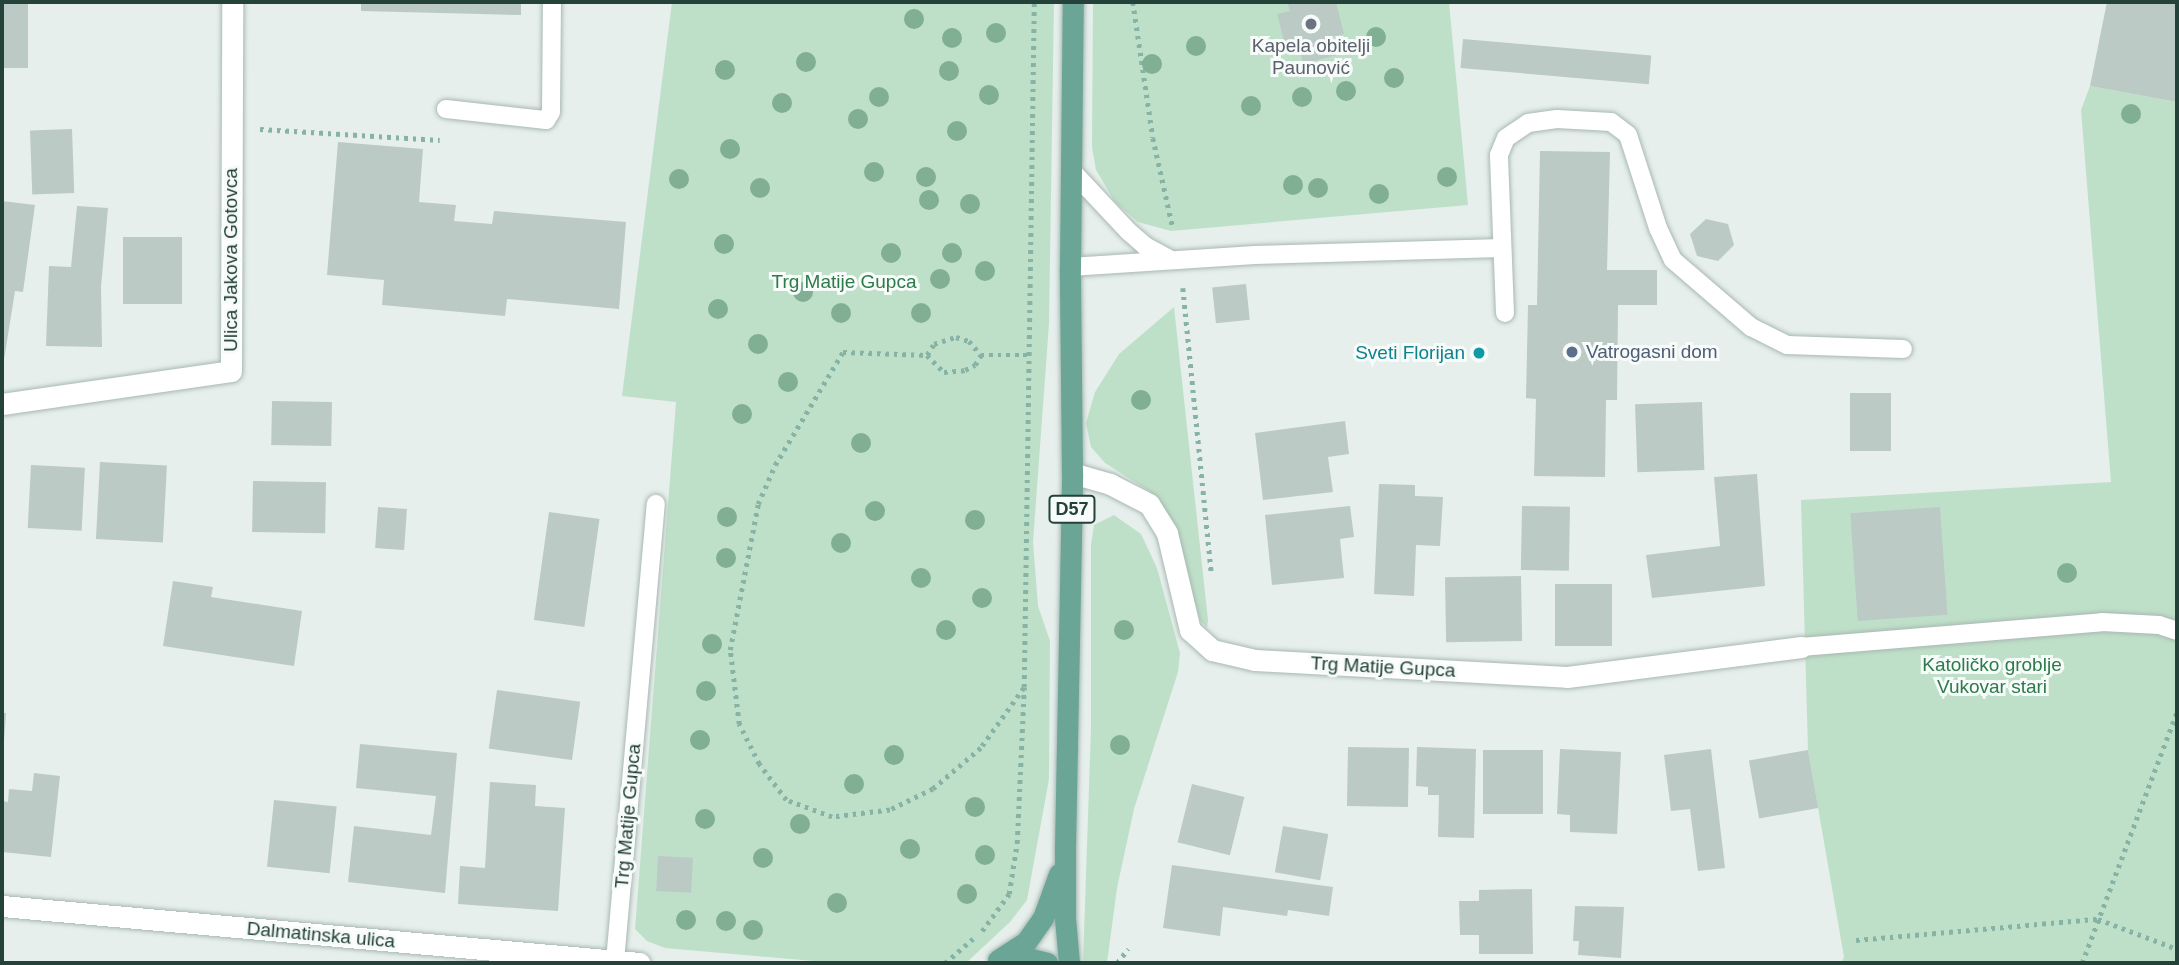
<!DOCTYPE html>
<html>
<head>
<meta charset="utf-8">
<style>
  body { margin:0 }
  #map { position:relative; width:2179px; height:965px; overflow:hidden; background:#e6efeb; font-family:Arial,sans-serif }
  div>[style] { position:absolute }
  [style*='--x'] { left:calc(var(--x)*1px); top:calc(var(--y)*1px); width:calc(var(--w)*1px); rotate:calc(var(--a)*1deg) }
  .green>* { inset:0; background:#bfe0c8 }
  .building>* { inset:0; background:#bbcac4; transform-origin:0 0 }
  .path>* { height:4.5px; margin-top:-2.25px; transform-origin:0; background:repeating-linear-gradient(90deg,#86b3a5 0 3.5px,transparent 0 8.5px) }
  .roads { filter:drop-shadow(0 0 2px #a8b8b2) drop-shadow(0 0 2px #a8b8b2) }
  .service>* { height:18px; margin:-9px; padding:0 9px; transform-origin:9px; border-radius:9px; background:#fff }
  .minor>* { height:21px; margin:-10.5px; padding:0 10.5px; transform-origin:10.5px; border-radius:10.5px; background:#fff }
  .primary>* { height:21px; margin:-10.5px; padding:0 10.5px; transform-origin:10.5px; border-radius:10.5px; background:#6aa596 }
  .trees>* { width:20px; height:20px; margin:-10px; border-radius:50%; background:#80af93 }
  .dots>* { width:19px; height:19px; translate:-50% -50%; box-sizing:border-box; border:4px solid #f7fbf9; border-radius:50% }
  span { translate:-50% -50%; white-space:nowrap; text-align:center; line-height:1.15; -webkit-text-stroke:6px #f7fbf9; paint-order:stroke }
  .shield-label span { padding:2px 5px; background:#f7fbf9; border:2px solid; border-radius:5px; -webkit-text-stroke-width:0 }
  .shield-label { font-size:18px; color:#24423a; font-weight:700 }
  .worship-label { font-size:19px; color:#5b616d }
  .street-label { font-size:19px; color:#24423a }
  .park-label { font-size:19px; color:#2d7a4b }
  .service-label { font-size:19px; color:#4e5e75 }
  .left { translate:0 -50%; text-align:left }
  .culture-label { font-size:19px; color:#0d838f }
  .right { translate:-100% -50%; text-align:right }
  .frame { position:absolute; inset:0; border:4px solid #24423a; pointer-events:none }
</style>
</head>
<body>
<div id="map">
  <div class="green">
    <div style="clip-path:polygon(672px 2px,1054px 2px,1049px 324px,1033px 542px,1038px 606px,1050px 641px,1049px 779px,1027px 900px,1010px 922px,966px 963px,836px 963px,665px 948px,647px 941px,635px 929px,676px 402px,622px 396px)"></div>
    <div style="clip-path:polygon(1093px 2px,1449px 2px,1468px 205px,1171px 231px,1138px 222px,1115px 202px,1096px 170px,1092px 147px)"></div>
    <div style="clip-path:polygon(2090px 86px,2177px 102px,2177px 963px,1841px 963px,1844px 957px,1808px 750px,1801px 500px,2111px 482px,2081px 110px)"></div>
    <div style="clip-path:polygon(1174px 307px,1208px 620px,1207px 628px,1200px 620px,1178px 543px,1164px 510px,1149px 491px,1105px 463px,1091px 447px,1086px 423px,1095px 392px,1119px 354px)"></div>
    <div style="clip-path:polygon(1114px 515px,1141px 534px,1157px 568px,1180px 653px,1178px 672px,1134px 809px,1117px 888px,1107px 963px,1083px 963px,1091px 728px,1091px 545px,1094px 525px)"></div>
  </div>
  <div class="building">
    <div style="left:2px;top:2px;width:26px;height:66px"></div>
    <div style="clip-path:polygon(361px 2px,521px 2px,521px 15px,361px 11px)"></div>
    <div style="clip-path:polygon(1287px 2px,1336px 2px,1344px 34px,1332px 37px,1337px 55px,1303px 64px,1299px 46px,1286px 48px,1277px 14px,1290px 11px)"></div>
    <div style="clip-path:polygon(2107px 2px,2177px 2px,2177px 102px,2090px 86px)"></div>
    <div style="left:1463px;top:39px;width:189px;height:29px;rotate:5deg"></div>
    <div style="left:72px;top:129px;width:64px;height:42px;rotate:88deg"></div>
    <div style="clip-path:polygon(338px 142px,423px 149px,419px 202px,456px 205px,454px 221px,492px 224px,494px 211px,626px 222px,619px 309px,507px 299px,505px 316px,382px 305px,384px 280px,327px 275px)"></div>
    <div style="clip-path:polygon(1540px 151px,1610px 152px,1607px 270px,1657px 270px,1657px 305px,1618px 305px,1617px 400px,1606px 400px,1605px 477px,1534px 476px,1536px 399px,1526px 398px,1528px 305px,1537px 305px)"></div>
    <div style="clip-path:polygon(2px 201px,35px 205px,23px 292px,15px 291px,3px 366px)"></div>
    <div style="clip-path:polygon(77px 206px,108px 208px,101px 287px,102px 347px,46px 346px,49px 266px,71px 267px)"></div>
    <div style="clip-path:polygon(1706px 219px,1728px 224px,1734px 245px,1718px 261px,1697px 256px,1690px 234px)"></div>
    <div style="left:123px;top:237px;width:59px;height:67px"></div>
    <div style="left:1246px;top:284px;width:36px;height:34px;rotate:84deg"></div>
    <div style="left:1850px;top:393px;width:41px;height:58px"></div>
    <div style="left:272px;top:401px;width:60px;height:44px;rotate:1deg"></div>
    <div style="left:1702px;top:402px;width:68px;height:67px;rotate:88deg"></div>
    <div style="clip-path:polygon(1345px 421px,1349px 454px,1328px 457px,1333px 492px,1263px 500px,1255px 433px)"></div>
    <div style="left:100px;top:462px;width:67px;height:77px;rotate:3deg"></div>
    <div style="left:31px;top:465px;width:54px;height:63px;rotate:3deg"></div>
    <div style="clip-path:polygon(1757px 474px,1765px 586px,1652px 598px,1646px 555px,1720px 546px,1714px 477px)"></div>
    <div style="left:253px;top:481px;width:73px;height:51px;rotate:1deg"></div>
    <div style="clip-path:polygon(1379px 484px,1415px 485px,1415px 496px,1443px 497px,1440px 546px,1416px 545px,1414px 596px,1374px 594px)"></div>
    <div style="clip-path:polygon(1350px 506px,1354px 537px,1340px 539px,1344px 578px,1272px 585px,1265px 515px)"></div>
    <div style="left:1522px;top:506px;width:48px;height:64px;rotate:1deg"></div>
    <div style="left:378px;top:507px;width:29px;height:41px;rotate:4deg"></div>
    <div style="left:1940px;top:507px;width:108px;height:90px;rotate:86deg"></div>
    <div style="left:549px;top:512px;width:51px;height:109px;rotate:8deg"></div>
    <div style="left:1521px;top:576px;width:65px;height:76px;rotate:89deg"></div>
    <div style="clip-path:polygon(173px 581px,213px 587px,211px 597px,302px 611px,294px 666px,163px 646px)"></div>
    <div style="left:1555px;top:584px;width:57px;height:62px"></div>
    <div style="left:497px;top:690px;width:84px;height:59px;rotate:8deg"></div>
    <div style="clip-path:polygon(2px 713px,6px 713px,4px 741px,2px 741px)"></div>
    <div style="clip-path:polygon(360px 744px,457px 753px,445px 893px,348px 882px,354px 826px,431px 835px,436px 796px,356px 788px)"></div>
    <div style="left:1348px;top:747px;width:61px;height:59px;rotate:1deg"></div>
    <div style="clip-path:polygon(1417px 747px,1476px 749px,1474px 838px,1438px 837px,1439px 795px,1428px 795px,1428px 787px,1416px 786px)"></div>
    <div style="clip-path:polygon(1560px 749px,1621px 752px,1617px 834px,1570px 832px,1570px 815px,1557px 814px)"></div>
    <div style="clip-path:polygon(1711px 749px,1725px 868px,1698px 871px,1690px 809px,1671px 811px,1664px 755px)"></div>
    <div style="left:1483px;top:750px;width:60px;height:64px"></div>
    <div style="left:1808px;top:750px;width:59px;height:60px;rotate:80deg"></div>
    <div style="clip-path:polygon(34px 773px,60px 776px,51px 857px,2px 852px,2px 801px,8px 802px,9px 789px,32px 791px)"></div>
    <div style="clip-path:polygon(490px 782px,536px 785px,535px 806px,565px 808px,558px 911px,458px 904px,460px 866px,485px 868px)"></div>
    <div style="left:1192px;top:784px;width:54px;height:60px;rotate:14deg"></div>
    <div style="left:274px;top:800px;width:63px;height:67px;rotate:6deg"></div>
    <div style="left:1283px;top:826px;width:46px;height:47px;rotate:10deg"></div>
    <div style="left:658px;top:856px;width:35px;height:35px;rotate:3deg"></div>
    <div style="clip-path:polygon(1172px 865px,1333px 887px,1329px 916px,1288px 910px,1287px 916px,1223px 907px,1220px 936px,1163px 928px)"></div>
    <div style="clip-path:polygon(1532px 889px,1533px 954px,1479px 954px,1479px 935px,1460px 935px,1459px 901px,1479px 901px,1479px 890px)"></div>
    <div style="clip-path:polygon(1575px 906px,1624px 907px,1621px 958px,1578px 955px,1579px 941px,1573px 941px)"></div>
  </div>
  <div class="path">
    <div style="--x:1133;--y:2;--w:137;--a:81.6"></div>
    <div style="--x:1153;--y:138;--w:92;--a:77.5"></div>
    <div style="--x:260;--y:129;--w:180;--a:3.5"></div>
    <div style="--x:1183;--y:288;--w:289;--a:84.3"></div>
    <div style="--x:927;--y:355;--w:24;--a:45"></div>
    <div style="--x:944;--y:372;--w:21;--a:-5"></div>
    <div style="--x:965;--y:370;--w:11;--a:-27"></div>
    <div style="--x:975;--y:365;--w:12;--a:-59"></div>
    <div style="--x:1024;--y:688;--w:74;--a:125.6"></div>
    <div style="--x:981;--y:748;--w:63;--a:139.5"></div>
    <div style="--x:933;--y:789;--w:48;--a:154"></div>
    <div style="--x:890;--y:810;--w:58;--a:173.1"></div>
    <div style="--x:832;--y:817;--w:49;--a:-159.7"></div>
    <div style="--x:786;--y:800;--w:45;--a:-126.9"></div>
    <div style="--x:759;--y:764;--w:45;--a:-116.6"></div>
    <div style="--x:739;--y:724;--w:75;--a:-96.9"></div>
    <div style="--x:730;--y:650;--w:149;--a:-79.1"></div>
    <div style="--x:758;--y:504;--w:43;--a:-66.4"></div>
    <div style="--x:775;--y:465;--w:132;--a:-59"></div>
    <div style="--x:843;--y:352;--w:84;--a:2"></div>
    <div style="--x:927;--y:355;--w:13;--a:-58"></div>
    <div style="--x:934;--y:344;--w:23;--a:-18"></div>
    <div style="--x:956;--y:337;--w:14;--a:17"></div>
    <div style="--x:969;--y:341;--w:18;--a:49"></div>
    <div style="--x:981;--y:355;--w:47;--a:0"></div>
    <div style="--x:982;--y:931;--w:46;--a:-53.9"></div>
    <div style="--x:1009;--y:894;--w:52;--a:-81.1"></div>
    <div style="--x:1017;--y:843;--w:156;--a:-87.4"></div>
    <div style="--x:1024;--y:687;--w:685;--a:-89.16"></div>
    <div style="--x:1856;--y:940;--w:243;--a:-5"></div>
    <div style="--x:2098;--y:919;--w:85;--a:20.8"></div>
    <div style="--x:945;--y:963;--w:37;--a:-41"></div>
    <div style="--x:1117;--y:963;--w:18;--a:-52"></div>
    <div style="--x:2082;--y:963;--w:268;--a:-69.3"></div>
  </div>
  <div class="roads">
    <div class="service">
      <div style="--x:446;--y:109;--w:101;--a:6.3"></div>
      <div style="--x:546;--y:120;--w:9;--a:-58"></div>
      <div style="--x:551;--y:112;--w:110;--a:-89.5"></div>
      <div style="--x:1071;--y:170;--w:83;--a:46.9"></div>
      <div style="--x:1128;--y:231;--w:23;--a:41"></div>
      <div style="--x:1145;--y:246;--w:30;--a:28"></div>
      <div style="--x:1070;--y:267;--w:185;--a:-3.7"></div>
      <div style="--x:1255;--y:255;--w:247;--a:-1.6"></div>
      <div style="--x:1505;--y:313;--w:158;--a:-92.2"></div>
      <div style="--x:1499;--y:155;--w:18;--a:-68"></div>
      <div style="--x:1506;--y:138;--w:27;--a:-34"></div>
      <div style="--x:1528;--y:123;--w:29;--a:-8"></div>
      <div style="--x:1557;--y:119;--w:54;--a:3.2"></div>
      <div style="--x:1611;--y:122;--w:21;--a:37"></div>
      <div style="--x:1628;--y:135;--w:98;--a:72.1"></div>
      <div style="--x:1658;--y:228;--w:35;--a:65"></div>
      <div style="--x:1673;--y:260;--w:103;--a:40.7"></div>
      <div style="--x:1751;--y:327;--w:40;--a:26.6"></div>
      <div style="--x:1787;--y:345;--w:116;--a:2"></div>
      <div style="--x:1801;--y:647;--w:302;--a:-4.7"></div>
      <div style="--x:2102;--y:622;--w:57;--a:3"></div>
      <div style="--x:2159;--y:625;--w:19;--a:18"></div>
      <div style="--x:615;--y:961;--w:459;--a:-84.9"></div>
    </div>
    <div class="minor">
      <div style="--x:2;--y:404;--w:231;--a:-8.2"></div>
      <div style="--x:231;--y:371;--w:369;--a:-89.8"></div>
      <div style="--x:1072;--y:473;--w:40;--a:16"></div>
      <div style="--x:1110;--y:484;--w:44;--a:27.1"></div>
      <div style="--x:1149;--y:504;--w:34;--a:58"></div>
      <div style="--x:1167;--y:533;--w:100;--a:76.7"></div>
      <div style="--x:1190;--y:630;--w:30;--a:42"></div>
      <div style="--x:1212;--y:650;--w:44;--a:13.1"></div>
      <div style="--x:1255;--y:660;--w:312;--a:3.1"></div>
      <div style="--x:1567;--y:677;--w:236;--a:-7.3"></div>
      <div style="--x:2;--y:906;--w:640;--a:5.11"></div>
    </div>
    <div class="primary">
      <div style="--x:1002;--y:959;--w:17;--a:-10"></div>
      <div style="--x:1019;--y:956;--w:29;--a:14"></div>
      <div style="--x:998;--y:960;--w:33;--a:-33"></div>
      <div style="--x:1026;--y:942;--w:29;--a:-55"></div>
      <div style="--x:1043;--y:918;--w:47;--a:-70"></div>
      <div style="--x:1069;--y:963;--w:45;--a:-95.1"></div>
      <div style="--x:1065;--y:918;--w:70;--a:-90"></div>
      <div style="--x:1065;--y:848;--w:375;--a:-88.9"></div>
      <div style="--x:1072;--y:473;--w:206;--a:-90.6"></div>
      <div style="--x:1070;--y:267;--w:265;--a:-89.4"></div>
    </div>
  </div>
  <div class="trees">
    <div style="left:914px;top:19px"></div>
    <div style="left:996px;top:33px"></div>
    <div style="left:1376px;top:37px"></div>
    <div style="left:952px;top:38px"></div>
    <div style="left:1196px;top:46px"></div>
    <div style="left:806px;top:62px"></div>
    <div style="left:1152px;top:64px"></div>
    <div style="left:725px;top:70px"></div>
    <div style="left:949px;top:71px"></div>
    <div style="left:1394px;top:78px"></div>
    <div style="left:1346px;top:91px"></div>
    <div style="left:989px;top:95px"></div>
    <div style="left:879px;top:97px"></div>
    <div style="left:1302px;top:97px"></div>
    <div style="left:782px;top:103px"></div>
    <div style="left:1251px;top:106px"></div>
    <div style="left:2131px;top:114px"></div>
    <div style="left:858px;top:119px"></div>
    <div style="left:957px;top:131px"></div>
    <div style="left:730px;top:149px"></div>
    <div style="left:874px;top:172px"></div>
    <div style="left:926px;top:177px"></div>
    <div style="left:1447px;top:177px"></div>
    <div style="left:679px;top:179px"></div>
    <div style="left:1293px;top:185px"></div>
    <div style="left:760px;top:188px"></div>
    <div style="left:1318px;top:188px"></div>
    <div style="left:1379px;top:194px"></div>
    <div style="left:929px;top:200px"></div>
    <div style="left:970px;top:204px"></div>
    <div style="left:724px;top:244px"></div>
    <div style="left:891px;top:253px"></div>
    <div style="left:952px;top:253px"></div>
    <div style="left:985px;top:271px"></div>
    <div style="left:940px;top:279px"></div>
    <div style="left:803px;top:292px"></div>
    <div style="left:718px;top:309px"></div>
    <div style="left:841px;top:313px"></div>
    <div style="left:921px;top:313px"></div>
    <div style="left:758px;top:344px"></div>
    <div style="left:788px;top:382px"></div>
    <div style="left:1141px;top:400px"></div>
    <div style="left:742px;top:414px"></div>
    <div style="left:861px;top:443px"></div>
    <div style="left:875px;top:511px"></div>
    <div style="left:727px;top:517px"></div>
    <div style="left:975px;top:520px"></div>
    <div style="left:841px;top:543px"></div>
    <div style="left:726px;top:558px"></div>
    <div style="left:2067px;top:573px"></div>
    <div style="left:921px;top:578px"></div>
    <div style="left:982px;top:598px"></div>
    <div style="left:946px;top:630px"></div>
    <div style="left:1124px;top:630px"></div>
    <div style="left:712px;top:644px"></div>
    <div style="left:706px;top:691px"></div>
    <div style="left:700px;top:740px"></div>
    <div style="left:1120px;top:745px"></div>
    <div style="left:894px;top:755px"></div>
    <div style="left:854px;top:784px"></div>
    <div style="left:975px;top:807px"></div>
    <div style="left:705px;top:819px"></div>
    <div style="left:800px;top:824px"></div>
    <div style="left:910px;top:849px"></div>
    <div style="left:985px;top:855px"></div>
    <div style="left:763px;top:858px"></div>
    <div style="left:967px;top:894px"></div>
    <div style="left:837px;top:903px"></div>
    <div style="left:686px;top:920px"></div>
    <div style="left:726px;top:921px"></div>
    <div style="left:753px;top:930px"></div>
  </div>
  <div class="dots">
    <div style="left:1311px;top:24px;background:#6b7280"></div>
    <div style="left:1572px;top:352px;background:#5c6f8a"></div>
    <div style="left:1479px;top:353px;background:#0f9aa8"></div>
  </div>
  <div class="shield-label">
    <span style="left:1072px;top:509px">D57</span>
  </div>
  <div class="worship-label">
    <span style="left:1311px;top:57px">Kapela obitelji<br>Paunović</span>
  </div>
  <div class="street-label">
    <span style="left:231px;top:260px;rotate:-90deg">Ulica Jakova Gotovca</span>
    <span style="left:1383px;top:667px;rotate:3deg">Trg Matije Gupca</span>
    <span style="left:628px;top:816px;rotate:-85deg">Trg Matije Gupca</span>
    <span style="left:321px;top:935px;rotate:5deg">Dalmatinska ulica</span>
  </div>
  <div class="park-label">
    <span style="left:844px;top:282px">Trg Matije Gupca</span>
    <span style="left:1992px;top:676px">Katoličko groblje<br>Vukovar stari</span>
  </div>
  <div class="service-label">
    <span class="left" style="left:1586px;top:352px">Vatrogasni dom</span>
  </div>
  <div class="culture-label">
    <span class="right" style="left:1465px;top:353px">Sveti Florijan</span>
  </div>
  <div class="frame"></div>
</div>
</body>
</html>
